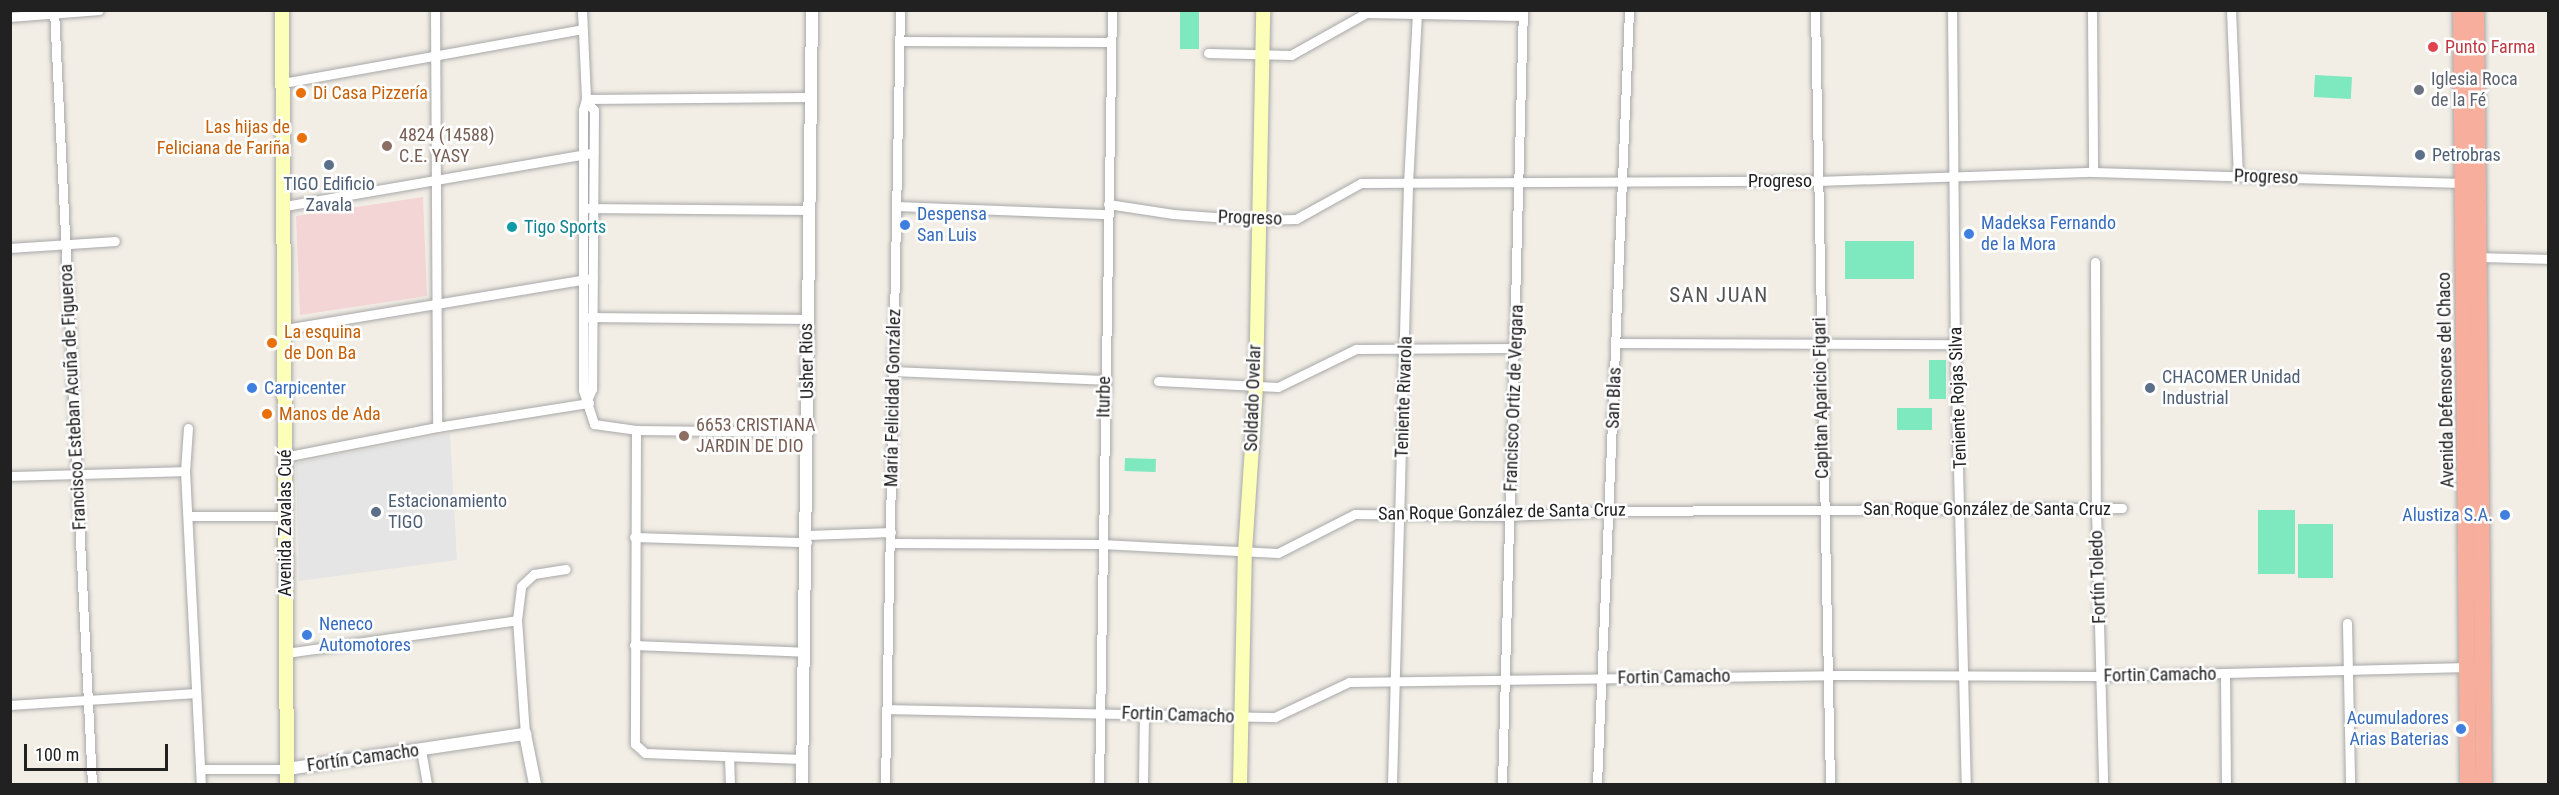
<!DOCTYPE html>
<html>
<head>
<meta charset="utf-8">
<style>
  body { margin:0 }
  #map { position:relative; width:2559px; height:795px; overflow:hidden; background:#f2eee6; font-family:"Roboto Condensed",sans-serif }
  div>[style] { position:absolute }
  [style*='--x'] { left:calc(var(--x)*1px); top:calc(var(--y)*1px); width:calc(var(--w)*1px); rotate:calc(var(--a)*1deg) }
  .commercial>* { inset:0; background:#f4d5d5 }
  .pitch>* { inset:0; background:#7ee8be; transform-origin:0 0 }
  .parking>* { inset:0; background:#e5e5e5 }
  .roads { filter:drop-shadow(0 0 2px #a8a8a8) drop-shadow(0 0 2px #a8a8a8) }
  .minor>* { height:9px; margin:-4.5px; padding:0 4.5px; transform-origin:4.5px; border-radius:4.5px; background:#fff }
  .tertiary>* { height:12px; margin:-6px; padding:0 6px; transform-origin:6px; border-radius:6px; background:#fff }
  .secondary>* { height:14px; margin:-7px; padding:0 7px; transform-origin:7px; border-radius:7px; background:#fcffb7 }
  .trunk>* { height:16px; margin:-8px; padding:0 8px; transform-origin:8px; border-radius:8px; background:#f7ae9d }
  .dots>* { width:16px; height:16px; translate:-50% -50%; box-sizing:border-box; border:3px solid #fff; border-radius:50% }
  span { translate:-50% -50%; white-space:nowrap; text-align:center; line-height:1.15; -webkit-text-stroke:5px #fff; paint-order:stroke }
  .health-label { font-size:18px; color:#be3a42 }
  .left { translate:0 -50%; text-align:left }
  .worship-label { font-size:18px; color:#5b616d }
  .food-label { font-size:18px; color:#c56008 }
  .right { translate:-100% -50%; text-align:right }
  .education-label { font-size:18px; color:#785e54 }
  .service-label { font-size:18px; color:#4e5e75 }
  .street-label { font-size:18px; color:#212121 }
  .shop-label { font-size:18px; color:#366cbe }
  .culture-label { font-size:18px; color:#0d838f }
  .quarter-label { font-size:21px; color:#545454; letter-spacing:1.5px }
  .frame { position:absolute; inset:0; border:12px solid #212121; pointer-events:none }
  .scale { position:absolute; left:24px; top:744px; width:144px; height:27px; box-sizing:border-box; border:3px solid #212121; border-top:0; padding-left:8px; font-size:18px; line-height:21px; white-space:nowrap; color:#212121; -webkit-text-stroke:4px #fff; paint-order:stroke }
</style>
</head>
<body>
<div id="map">
  <div class="commercial">
    <div style="clip-path:polygon(423px 197px,427px 296px,300px 315px,296px 216px)"></div>
  </div>
  <div class="pitch">
    <div style="left:1180px;top:11px;width:19px;height:38px"></div>
    <div style="left:2315px;top:75px;width:37px;height:22px;rotate:3deg"></div>
    <div style="left:1914px;top:241px;width:38px;height:69px;rotate:90deg"></div>
    <div style="left:1929px;top:360px;width:17px;height:39px"></div>
    <div style="left:1897px;top:408px;width:35px;height:22px"></div>
    <div style="left:1125px;top:458px;width:31px;height:13px;rotate:2deg"></div>
    <div style="left:2258px;top:510px;width:37px;height:64px"></div>
    <div style="left:2298px;top:524px;width:35px;height:54px"></div>
  </div>
  <div class="parking">
    <div style="clip-path:polygon(450px 433px,457px 560px,299px 581px,296px 463px)"></div>
  </div>
  <div class="roads">
    <div class="minor">
      <div style="--x:54;--y:10;--w:775;--a:87.19"></div>
      <div style="--x:435;--y:10;--w:417;--a:89.7"></div>
      <div style="--x:582;--y:10;--w:89;--a:87.4"></div>
      <div style="--x:586;--y:99;--w:11;--a:105"></div>
      <div style="--x:583;--y:110;--w:280;--a:90"></div>
      <div style="--x:583;--y:390;--w:36;--a:72"></div>
      <div style="--x:594;--y:424;--w:42;--a:8.1"></div>
      <div style="--x:636;--y:430;--w:172;--a:0.7"></div>
      <div style="--x:1815;--y:10;--w:774;--a:88.89"></div>
      <div style="--x:1952;--y:10;--w:334;--a:89.5"></div>
      <div style="--x:1955;--y:344;--w:440;--a:88.6"></div>
      <div style="--x:2092;--y:10;--w:162;--a:89.6"></div>
      <div style="--x:2231;--y:10;--w:166;--a:87.6"></div>
      <div style="--x:10;--y:17;--w:89;--a:-4.5"></div>
      <div style="--x:900;--y:41;--w:211;--a:0.3"></div>
      <div style="--x:1208;--y:53;--w:83;--a:1.4"></div>
      <div style="--x:1291;--y:55;--w:86;--a:-29.2"></div>
      <div style="--x:1366;--y:13;--w:157;--a:1.1"></div>
      <div style="--x:283;--y:83;--w:304;--a:-10.2"></div>
      <div style="--x:586;--y:99;--w:224;--a:-0.5"></div>
      <div style="--x:586;--y:102;--w:11;--a:45"></div>
      <div style="--x:594;--y:110;--w:279;--a:90.4"></div>
      <div style="--x:592;--y:389;--w:10;--a:114"></div>
      <div style="--x:1108;--y:204;--w:66;--a:8.7"></div>
      <div style="--x:1173;--y:214;--w:83;--a:4.1"></div>
      <div style="--x:1256;--y:220;--w:40;--a:-1.4"></div>
      <div style="--x:1296;--y:219;--w:74;--a:-29"></div>
      <div style="--x:1361;--y:183;--w:456;--a:-0.3"></div>
      <div style="--x:1817;--y:181;--w:276;--a:-1.9"></div>
      <div style="--x:2093;--y:172;--w:370;--a:1.7"></div>
      <div style="--x:285;--y:206;--w:313;--a:-9.8"></div>
      <div style="--x:896;--y:206;--w:212;--a:2.2"></div>
      <div style="--x:588;--y:208;--w:219;--a:0.5"></div>
      <div style="--x:10;--y:248;--w:105;--a:-3.8"></div>
      <div style="--x:2478;--y:257;--w:70;--a:1.6"></div>
      <div style="--x:2095;--y:262;--w:247;--a:89.8"></div>
      <div style="--x:2096;--y:509;--w:275;--a:88.5"></div>
      <div style="--x:588;--y:317;--w:219;--a:0.5"></div>
      <div style="--x:285;--y:329;--w:312;--a:-9.4"></div>
      <div style="--x:1616;--y:343;--w:339;--a:0.2"></div>
      <div style="--x:892;--y:371;--w:212;--a:2.4"></div>
      <div style="--x:1158;--y:381;--w:120;--a:2.9"></div>
      <div style="--x:1278;--y:387;--w:87;--a:-26"></div>
      <div style="--x:1356;--y:349;--w:160;--a:-0.4"></div>
      <div style="--x:188;--y:428;--w:43;--a:94"></div>
      <div style="--x:185;--y:471;--w:313;--a:87.1"></div>
      <div style="--x:636;--y:430;--w:314;--a:90.2"></div>
      <div style="--x:635;--y:744;--w:13;--a:42"></div>
      <div style="--x:645;--y:753;--w:157;--a:2.2"></div>
      <div style="--x:284;--y:457;--w:156;--a:-11.1"></div>
      <div style="--x:437;--y:427;--w:154;--a:-9"></div>
      <div style="--x:10;--y:476;--w:175;--a:-1.6"></div>
      <div style="--x:190;--y:516;--w:94;--a:0"></div>
      <div style="--x:807;--y:535;--w:84;--a:-2"></div>
      <div style="--x:634;--y:537;--w:173;--a:1.7"></div>
      <div style="--x:891;--y:543;--w:210;--a:0.3"></div>
      <div style="--x:1101;--y:544;--w:177;--a:2.9"></div>
      <div style="--x:1278;--y:553;--w:86;--a:-26.9"></div>
      <div style="--x:1355;--y:514;--w:154;--a:0.7"></div>
      <div style="--x:1509;--y:516;--w:101;--a:-2.8"></div>
      <div style="--x:1610;--y:511;--w:512;--a:-0.34"></div>
      <div style="--x:2347;--y:623;--w:161;--a:88.9"></div>
      <div style="--x:634;--y:645;--w:171;--a:2.3"></div>
      <div style="--x:286;--y:653;--w:233;--a:-8.1"></div>
      <div style="--x:2225;--y:674;--w:110;--a:89.5"></div>
      <div style="--x:10;--y:705;--w:186;--a:-3.7"></div>
      <div style="--x:887;--y:709;--w:388;--a:1.2"></div>
      <div style="--x:1275;--y:717;--w:82;--a:-25.3"></div>
      <div style="--x:1349;--y:682;--w:481;--a:-0.8"></div>
      <div style="--x:1830;--y:675;--w:272;--a:0.2"></div>
      <div style="--x:2102;--y:676;--w:367;--a:-1.4"></div>
      <div style="--x:525;--y:734;--w:114;--a:-94"></div>
      <div style="--x:517;--y:620;--w:34;--a:-83"></div>
      <div style="--x:521;--y:586;--w:18;--a:-43"></div>
      <div style="--x:534;--y:574;--w:32;--a:-9"></div>
      <div style="--x:421;--y:750;--w:35;--a:80"></div>
      <div style="--x:729;--y:757;--w:27;--a:88"></div>
      <div style="--x:200;--y:769;--w:87;--a:0"></div>
      <div style="--x:885;--y:784;--w:774;--a:-88.89"></div>
      <div style="--x:1099;--y:784;--w:774;--a:-89.04"></div>
      <div style="--x:1143;--y:784;--w:71;--a:-89.2"></div>
      <div style="--x:1392;--y:784;--w:600;--a:-88.47"></div>
      <div style="--x:1408;--y:184;--w:174;--a:-87"></div>
      <div style="--x:1502;--y:784;--w:774;--a:-88.45"></div>
      <div style="--x:1597;--y:784;--w:775;--a:-87.63"></div>
    </div>
    <div class="tertiary">
      <div style="--x:287;--y:769;--w:241;--a:-8.4"></div>
      <div style="--x:525;--y:734;--w:51;--a:78.7"></div>
      <div style="--x:802;--y:784;--w:774;--a:-89.26"></div>
    </div>
    <div class="secondary">
      <div style="--x:282;--y:10;--w:774;--a:89.63"></div>
      <div style="--x:1240;--y:784;--w:232;--a:-88.8"></div>
      <div style="--x:1245;--y:552;--w:165;--a:-86.2"></div>
      <div style="--x:1256;--y:387;--w:377;--a:-88.9"></div>
    </div>
    <div class="trunk">
      <div style="--x:2461;--y:10;--w:774;--a:89.48"></div>
      <div style="--x:2476;--y:10;--w:774;--a:89.41"></div>
    </div>
  </div>
  <div class="dots">
    <div style="left:2433px;top:47px;background:#e0444e"></div>
    <div style="left:2419px;top:90px;background:#6b7280"></div>
    <div style="left:301px;top:93px;background:#e8710a"></div>
    <div style="left:302px;top:138px;background:#e8710a"></div>
    <div style="left:387px;top:146px;background:#8d6e63"></div>
    <div style="left:2420px;top:155px;background:#5c6f8a"></div>
    <div style="left:329px;top:165px;background:#5c6f8a"></div>
    <div style="left:905px;top:225px;background:#3f7fe0"></div>
    <div style="left:512px;top:227px;background:#0f9aa8"></div>
    <div style="left:1969px;top:234px;background:#3f7fe0"></div>
    <div style="left:272px;top:343px;background:#e8710a"></div>
    <div style="left:252px;top:388px;background:#3f7fe0"></div>
    <div style="left:2150px;top:388px;background:#5c6f8a"></div>
    <div style="left:267px;top:414px;background:#e8710a"></div>
    <div style="left:684px;top:436px;background:#8d6e63"></div>
    <div style="left:376px;top:512px;background:#5c6f8a"></div>
    <div style="left:2505px;top:515px;background:#3f7fe0"></div>
    <div style="left:307px;top:635px;background:#3f7fe0"></div>
    <div style="left:2461px;top:729px;background:#3f7fe0"></div>
  </div>
  <div class="health-label">
    <span class="left" style="left:2445px;top:47px">Punto Farma</span>
  </div>
  <div class="worship-label">
    <span class="left" style="left:2431px;top:90px">Iglesia Roca<br>de la Fé</span>
  </div>
  <div class="food-label">
    <span class="left" style="left:313px;top:93px">Di Casa Pizzería</span>
    <span class="right" style="left:290px;top:138px">Las hijas de<br>Feliciana de Fariña</span>
    <span class="left" style="left:284px;top:343px">La esquina<br>de Don Ba</span>
    <span class="left" style="left:279px;top:414px">Manos de Ada</span>
  </div>
  <div class="education-label">
    <span class="left" style="left:399px;top:146px">4824 (14588)<br>C.E. YASY</span>
    <span class="left" style="left:696px;top:436px">6653 CRISTIANA<br>JARDIN DE DIO</span>
  </div>
  <div class="service-label">
    <span class="left" style="left:2432px;top:155px">Petrobras</span>
    <span style="left:329px;top:195px">TIGO Edificio<br>Zavala</span>
    <span class="left" style="left:2162px;top:388px">CHACOMER Unidad<br>Industrial</span>
    <span class="left" style="left:388px;top:512px">Estacionamiento<br>TIGO</span>
  </div>
  <div class="street-label">
    <span style="left:2266px;top:177px;rotate:2deg">Progreso</span>
    <span style="left:1780px;top:181px">Progreso</span>
    <span style="left:1250px;top:218px;rotate:2deg">Progreso</span>
    <span style="left:807px;top:361px;rotate:-91deg">Usher Rios</span>
    <span style="left:2446px;top:380px;rotate:-91deg">Avenida Defensores del Chaco</span>
    <span style="left:73px;top:397px;rotate:-93deg">Francisco Esteban Acuña de Figueroa</span>
    <span style="left:1104px;top:397px;rotate:-89deg">Iturbe</span>
    <span style="left:1404px;top:397px;rotate:-88deg">Teniente Rivarola</span>
    <span style="left:893px;top:398px;rotate:-89deg">María Felicidad González</span>
    <span style="left:1253px;top:398px;rotate:-88deg">Soldado Ovelar</span>
    <span style="left:1514px;top:398px;rotate:-88deg">Francisco Ortiz de Vergara</span>
    <span style="left:1614px;top:398px;rotate:-88deg">San Blas</span>
    <span style="left:1821px;top:398px;rotate:-91deg">Capitan Aparicio Figari</span>
    <span style="left:1958px;top:398px;rotate:-92deg">Teniente Rojas Silva</span>
    <span style="left:1987px;top:509px">San Roque González de Santa Cruz</span>
    <span style="left:1502px;top:512px;rotate:-1deg">San Roque González de Santa Cruz</span>
    <span style="left:285px;top:523px;rotate:-90deg">Avenida Zavalas Cué</span>
    <span style="left:2098px;top:577px;rotate:-92deg">Fortín Toledo</span>
    <span style="left:2160px;top:675px;rotate:-1deg">Fortin Camacho</span>
    <span style="left:1674px;top:677px;rotate:-1deg">Fortin Camacho</span>
    <span style="left:1178px;top:715px;rotate:2deg">Fortin Camacho</span>
    <span style="left:363px;top:758px;rotate:-8deg">Fortín Camacho</span>
  </div>
  <div class="shop-label">
    <span class="left" style="left:917px;top:225px">Despensa<br>San Luis</span>
    <span class="left" style="left:1981px;top:234px">Madeksa Fernando<br>de la Mora</span>
    <span class="left" style="left:264px;top:388px">Carpicenter</span>
    <span class="right" style="left:2493px;top:515px">Alustiza S.A.</span>
    <span class="left" style="left:319px;top:635px">Neneco<br>Automotores</span>
    <span class="right" style="left:2449px;top:729px">Acumuladores<br>Arias Baterias</span>
  </div>
  <div class="culture-label">
    <span class="left" style="left:524px;top:227px">Tigo Sports</span>
  </div>
  <div class="quarter-label">
    <span style="left:1719px;top:295px">SAN JUAN</span>
  </div>
  <div class="frame"></div>
  <div class="scale">100 m</div>
</div>
</body>
</html>
